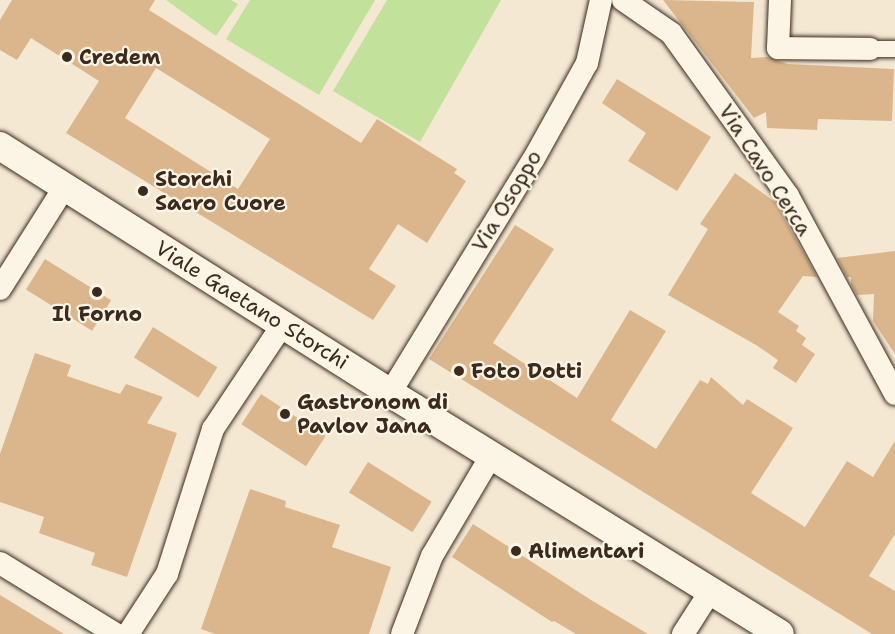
<!DOCTYPE html>
<html>
<head>
<meta charset="utf-8">
<style>
  body { margin:0 }
  #map { position:relative; width:895px; height:634px; overflow:hidden; background:#f5e8d3; font-family:"Shantell Sans",sans-serif }
  div>[style] { position:absolute }
  [style*='--x'] { left:calc(var(--x)*1px); top:calc(var(--y)*1px); width:calc(var(--w)*1px); rotate:calc(var(--a)*1deg) }
  .green>* { inset:0; background:#c2e19a }
  .building>* { inset:0; background:#dbb68c; transform-origin:0 0 }
  .roads { filter:drop-shadow(0 0 2px #3b2a1e) drop-shadow(0 0 2px #3b2a1e) }
  .pedestrian>* { height:16px; margin:-8px; padding:0 8px; transform-origin:8px; border-radius:8px; background:#fcf5e5 }
  .minor>* { height:22px; margin:-11px; padding:0 11px; transform-origin:11px; border-radius:11px; background:#fcf5e5 }
  .tertiary>* { height:28px; margin:-14px; padding:0 14px; transform-origin:14px; border-radius:14px; background:#fcf5e5 }
  .dots>* { width:16px; height:16px; translate:-50% -50%; box-sizing:border-box; border:3px solid #fcf5e5; border-radius:50% }
  span { translate:-50% -50%; white-space:nowrap; text-align:center; line-height:1.15; -webkit-text-stroke:4.5px #fcf5e5; paint-order:stroke }
  .poi-label { font-size:21px; color:#3b2a1e; font-weight:700 }
  .left { translate:0 -50%; text-align:left }
  .street-label { font-size:21px; color:#3b2a1e }
</style>
</head>
<body>
<div id="map">
  <div class="green">
    <div style="clip-path:polygon(166px 0,231px 0,238px 4px,216px 36px)"></div>
    <div style="clip-path:polygon(250px 0,375px 0,319px 95px,226px 39px)"></div>
    <div style="clip-path:polygon(387px 0,501px 0,420px 142px,333px 91px)"></div>
  </div>
  <div class="building">
    <div style="clip-path:polygon(evenodd,12px 0,155px 0,149px 10px,361px 143px,377px 119px,457px 169px,454px 173px,466px 181px,427px 243px,398px 224px,369px 269px,396px 286px,373px 320px,66px 133px,99px 81px,31px 38px,17px 60px,0 50px,0 20px,12px 0,156px 68px,270px 139px,238px 189px,125px 118px,156px 68px)"></div>
    <div style="clip-path:polygon(663px 0,754px 2px,751px 58px,768px 57px,787px 64px,894px 69px,892px 121px,818px 119px,817px 130px,767px 128px,766px 112px,754px 118px)"></div>
    <div style="clip-path:polygon(617px 79px,711px 137px,677px 191px,628px 161px,646px 133px,602px 103px)"></div>
    <div style="clip-path:polygon(735px 173px,775px 202px,817px 277px,803px 276px,778px 312px,799px 326px,796px 331px,806px 338px,802px 345px,815px 354px,796px 383px,773px 368px,778px 360px,756px 345px,668px 295px,708px 229px,700px 224px)"></div>
    <div style="clip-path:polygon(515px 225px,554px 249px,493px 343px,577px 398px,630px 310px,666px 331px,611px 420px,656px 449px,700px 380px,708px 384px,711px 377px,743px 405px,747px 399px,793px 428px,751px 493px,805px 527px,847px 461px,873px 477px,895px 441px,895px 534px,869px 576px,895px 591px,895px 634px,872px 634px,429px 359px)"></div>
    <div style="clip-path:polygon(895px 251px,895px 354px,873px 321px,874px 294px,857px 295px,851px 284px,851px 277px,847px 277px,837px 258px)"></div>
    <div style="left:45px;top:259px;width:78px;height:36px;rotate:32deg"></div>
    <div style="left:153px;top:327px;width:76px;height:36px;rotate:32deg"></div>
    <div style="clip-path:polygon(35px 353px,71px 365px,67px 376px,120px 394px,126px 384px,163px 397px,147px 423px,177px 433px,127px 577px,91px 565px,95px 553px,39px 533px,44px 517px,0 502px,0 454px)"></div>
    <div style="left:261px;top:394px;width:77px;height:36px;rotate:33deg"></div>
    <div style="left:368px;top:462px;width:75px;height:36px;rotate:32deg"></div>
    <div style="clip-path:polygon(250px 489px,286px 501px,285px 507px,340px 525px,332px 547px,391px 567px,369px 634px,215px 634px,201px 629px)"></div>
    <div style="clip-path:polygon(473px 524px,591px 600px,648px 634px,576px 634px,554px 621px,552px 622px,452px 557px)"></div>
    <div style="clip-path:polygon(0 595px,64px 634px,0 634px)"></div>
  </div>
  <div class="roads">
    <div class="pedestrian">
      <div style="--x:870;--y:49;--w:25;--a:0"></div>
    </div>
    <div class="minor">
      <div style="--x:623;--y:0;--w:58;--a:34.5"></div>
      <div style="--x:671;--y:33;--w:201;--a:54.3"></div>
      <div style="--x:788;--y:196;--w:225;--a:61.6"></div>
      <div style="--x:780;--y:0;--w:48;--a:92.4"></div>
      <div style="--x:778;--y:48;--w:92;--a:0.6"></div>
      <div style="--x:0;--y:289;--w:122;--a:-57.7"></div>
      <div style="--x:390;--y:393;--w:273;--a:-58.5"></div>
      <div style="--x:533;--y:160;--w:111;--a:-60.9"></div>
      <div style="--x:587;--y:63;--w:65;--a:-77.5"></div>
      <div style="--x:0;--y:563;--w:136;--a:31.5"></div>
      <div style="--x:128;--y:634;--w:72;--a:-57"></div>
      <div style="--x:167;--y:574;--w:152;--a:-72.4"></div>
      <div style="--x:213;--y:429;--w:126;--a:-56.3"></div>
      <div style="--x:402;--y:634;--w:84;--a:-69"></div>
      <div style="--x:432;--y:556;--w:118;--a:-59.5"></div>
      <div style="--x:683;--y:634;--w:50;--a:-57.3"></div>
    </div>
    <div class="tertiary">
      <div style="--x:0;--y:146;--w:462;--a:32.3"></div>
      <div style="--x:390;--y:393;--w:458;--a:31.7"></div>
    </div>
  </div>
  <div class="dots">
    <div style="left:67px;top:57px;background:#3b2a1e"></div>
    <div style="left:143px;top:191px;background:#3b2a1e"></div>
    <div style="left:97px;top:292px;background:#3b2a1e"></div>
    <div style="left:459px;top:371px;background:#3b2a1e"></div>
    <div style="left:285px;top:414px;background:#3b2a1e"></div>
    <div style="left:516px;top:551px;background:#3b2a1e"></div>
  </div>
  <div class="poi-label">
    <span class="left" style="left:79px;top:57px">Credem</span>
    <span class="left" style="left:155px;top:191px">Storchi<br>Sacro Cuore</span>
    <span style="left:97px;top:314px">Il Forno</span>
    <span class="left" style="left:471px;top:371px">Foto Dotti</span>
    <span class="left" style="left:297px;top:414px">Gastronom di<br>Pavlov Jana</span>
    <span class="left" style="left:528px;top:551px">Alimentari</span>
  </div>
  <div class="street-label">
    <span style="left:765px;top:170px;rotate:57deg">Via Cavo Cerca</span>
    <span style="left:507px;top:201px;rotate:-59deg">Via Osoppo</span>
    <span style="left:252px;top:305px;rotate:32deg">Viale Gaetano Storchi</span>
  </div>
</div>
</body>
</html>
